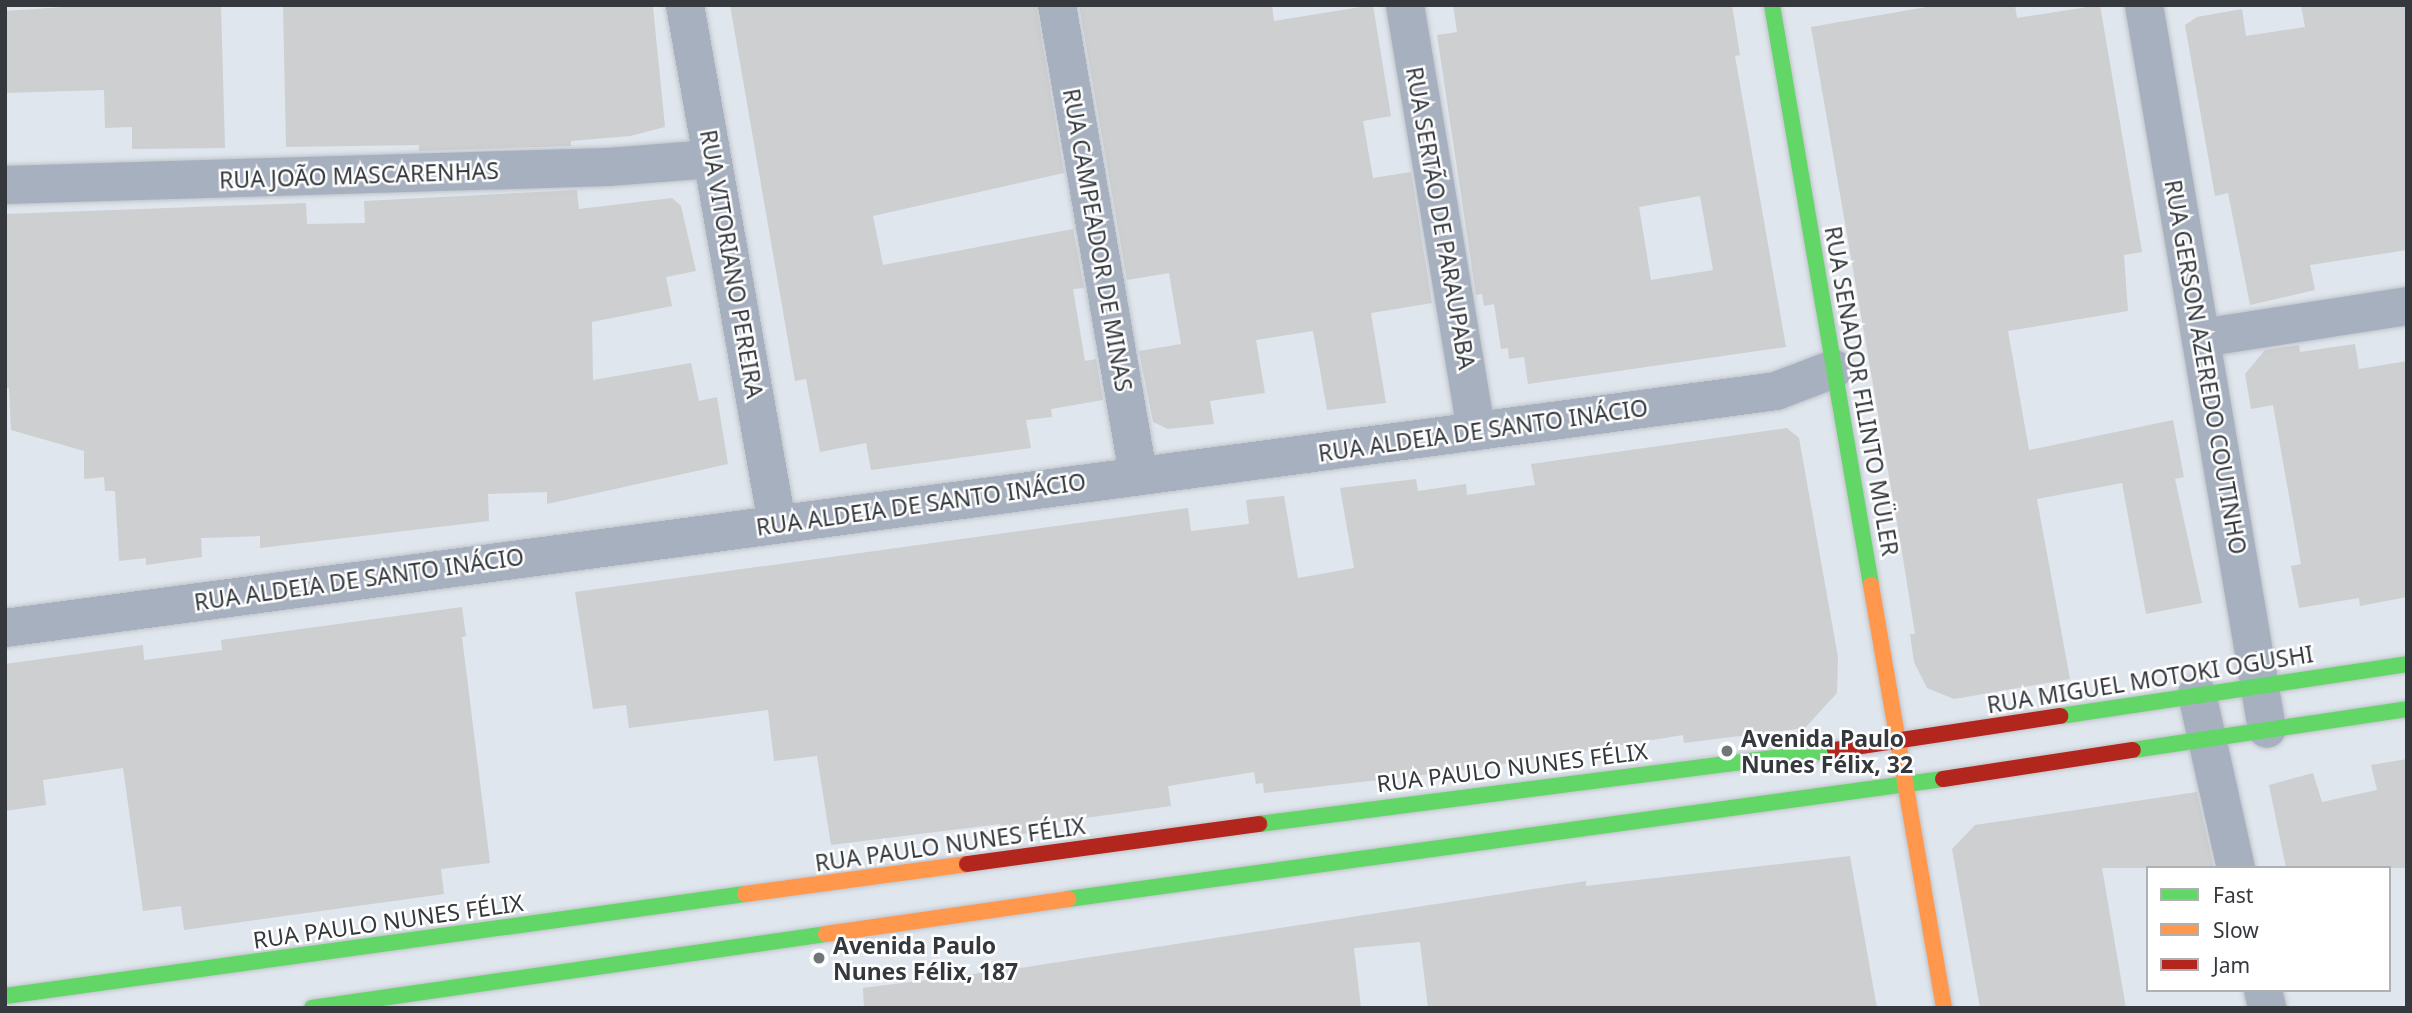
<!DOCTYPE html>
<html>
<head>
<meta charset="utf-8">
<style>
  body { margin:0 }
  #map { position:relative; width:2412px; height:1013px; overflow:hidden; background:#e0e6ed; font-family:"Noto Sans",sans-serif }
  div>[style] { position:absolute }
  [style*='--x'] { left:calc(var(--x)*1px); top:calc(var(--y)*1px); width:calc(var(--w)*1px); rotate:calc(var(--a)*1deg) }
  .building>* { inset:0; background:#cdcfd0 }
  .roads { filter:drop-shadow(0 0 2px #bfc3c9) drop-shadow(0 0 2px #bfc3c9) }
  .street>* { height:38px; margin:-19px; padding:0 19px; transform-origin:19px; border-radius:19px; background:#a6b0bf }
  .fast>* { height:16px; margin:-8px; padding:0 8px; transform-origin:8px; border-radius:8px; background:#63d668 }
  .slow>* { height:16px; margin:-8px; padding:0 8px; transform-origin:8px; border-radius:8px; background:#ff974d }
  .jam>* { height:16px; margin:-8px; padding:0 8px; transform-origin:8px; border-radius:8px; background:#b3261e }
  .dots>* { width:19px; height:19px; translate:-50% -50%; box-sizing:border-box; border:4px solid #fff; border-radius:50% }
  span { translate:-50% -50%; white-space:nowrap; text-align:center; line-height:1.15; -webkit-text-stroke:5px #fff; paint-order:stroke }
  .street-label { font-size:23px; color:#35393e }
  .poi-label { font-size:23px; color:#35393e; font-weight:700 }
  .left { translate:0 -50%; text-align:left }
  .frame { position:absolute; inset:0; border:7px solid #35393e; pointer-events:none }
  .legend { position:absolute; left:2146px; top:866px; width:245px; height:126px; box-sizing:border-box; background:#fff; border:2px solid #aeb0b2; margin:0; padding:9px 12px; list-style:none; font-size:21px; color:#35393e }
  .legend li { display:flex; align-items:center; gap:14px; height:35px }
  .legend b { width:35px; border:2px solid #aeb0b2 }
</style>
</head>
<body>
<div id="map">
  <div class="building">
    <div style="clip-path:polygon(94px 5px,221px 5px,225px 148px,132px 149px,132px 127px,105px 128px,104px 90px,5px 93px,5px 11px)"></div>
    <div style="clip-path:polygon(283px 5px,653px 7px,665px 127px,630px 136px,571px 141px,571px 146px,419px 151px,419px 145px,286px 147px)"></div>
    <div style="clip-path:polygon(730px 5px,1036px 5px,1064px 173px,873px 216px,883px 265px,1073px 229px,1084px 288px,1073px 289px,1085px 361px,1096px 359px,1103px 400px,1051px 409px,1052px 417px,1026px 420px,1031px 448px,871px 470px,866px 443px,820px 452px,806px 379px,795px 381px)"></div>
    <div style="clip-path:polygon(1079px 5px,1272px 5px,1274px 21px,1373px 5px,1391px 116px,1363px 121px,1373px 178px,1411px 172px,1432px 303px,1371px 313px,1386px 403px,1327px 410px,1313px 331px,1256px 340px,1265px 393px,1210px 401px,1214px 424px,1168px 429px,1153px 422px,1139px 351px,1181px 344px,1169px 273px,1127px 280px)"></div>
    <div style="clip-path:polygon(evenodd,1453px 5px,1732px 5px,1740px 55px,1735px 56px,1786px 347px,1528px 384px,1524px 357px,1509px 359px,1508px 348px,1501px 349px,1494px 304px,1484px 306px,1482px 294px,1476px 295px,1437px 35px,1457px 32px,1453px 5px,1700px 196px,1713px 270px,1651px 280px,1639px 207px,1700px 196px)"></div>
    <div style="clip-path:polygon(1938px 5px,2015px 5px,2017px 18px,2100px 5px,2142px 252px,2124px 255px,2128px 311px,2008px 331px,2029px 450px,2173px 420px,2184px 477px,2175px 479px,2202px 603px,2146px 614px,2122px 483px,2037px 499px,2070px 679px,1954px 699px,1927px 688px,1914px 662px,1910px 634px,1915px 634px,1901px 546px,1811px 27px)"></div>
    <div style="clip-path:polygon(2301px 5px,2407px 5px,2407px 250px,2310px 265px,2315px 290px,2250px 305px,2228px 193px,2215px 196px,2185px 25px,2197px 17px,2242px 9px,2246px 36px,2305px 27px)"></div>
    <div style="clip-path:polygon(577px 190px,579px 209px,672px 198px,681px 206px,696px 271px,666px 277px,672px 306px,592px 322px,593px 380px,691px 363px,699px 401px,717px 397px,728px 464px,547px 504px,547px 492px,488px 494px,489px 521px,260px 548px,260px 536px,201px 538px,202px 557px,146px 565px,146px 558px,119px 561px,115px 491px,105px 491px,104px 477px,84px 479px,84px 451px,11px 430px,9px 388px,5px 388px,5px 214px,306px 203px,307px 224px,365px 223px,364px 201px)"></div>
    <div style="clip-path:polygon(2355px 344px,2359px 369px,2407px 361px,2407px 597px,2360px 606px,2359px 598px,2299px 608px,2291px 566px,2301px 564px,2273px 405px,2251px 409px,2245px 374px,2265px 350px,2299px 345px,2300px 352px)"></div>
    <div style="clip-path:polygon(1787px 428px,1799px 438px,1838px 657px,1837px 693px,1805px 728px,1684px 743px,1683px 735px,1467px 770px,1264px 793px,1263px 783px,1256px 784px,1254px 772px,1168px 786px,1171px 806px,1057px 822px,1059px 829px,1002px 837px,1000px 824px,831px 845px,817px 756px,774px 761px,768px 710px,629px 728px,626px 705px,593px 709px,575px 592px,1188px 508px,1191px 531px,1249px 524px,1246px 500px,1284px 496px,1298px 578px,1354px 568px,1340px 488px,1416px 479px,1418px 491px,1466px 484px,1467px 495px,1535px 485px,1531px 464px)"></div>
    <div style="clip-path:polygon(462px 607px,466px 636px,462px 637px,490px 863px,441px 869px,444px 894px,184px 930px,181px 906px,143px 911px,123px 768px,43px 780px,46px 805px,5px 811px,5px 664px,143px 645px,144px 660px,222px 650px,221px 640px)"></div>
    <div style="clip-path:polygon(2407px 759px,2407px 868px,2286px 868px,2269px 785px,2313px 773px,2322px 802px,2377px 790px,2371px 765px)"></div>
    <div style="clip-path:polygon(2197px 792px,2214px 868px,2102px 868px,2126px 1008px,1980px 1008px,1952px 849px,1975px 825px)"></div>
    <div style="clip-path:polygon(1850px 856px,1877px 1008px,1428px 1008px,1420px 942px,1354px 948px,1361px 1008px,864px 1008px,863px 988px,1020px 968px,1586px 881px,1586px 886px,1602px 884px)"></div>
  </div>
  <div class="roads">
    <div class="street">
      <div style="--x:685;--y:5;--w:526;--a:79.93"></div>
      <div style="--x:1057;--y:5;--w:477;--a:80.2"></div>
      <div style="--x:1405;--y:5;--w:432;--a:80.5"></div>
      <div style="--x:2144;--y:5;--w:734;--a:80.36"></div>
      <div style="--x:5;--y:185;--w:603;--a:-1.71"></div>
      <div style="--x:608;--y:167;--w:104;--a:-4.4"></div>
      <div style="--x:2201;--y:338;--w:208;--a:-8.8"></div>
      <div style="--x:5;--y:628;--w:1787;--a:-7.62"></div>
      <div style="--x:1776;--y:391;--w:62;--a:-20.8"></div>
      <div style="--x:2197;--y:694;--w:178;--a:77.4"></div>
      <div style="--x:2263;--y:990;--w:18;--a:77"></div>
    </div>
    <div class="fast">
      <div style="--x:1772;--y:5;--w:588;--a:80.31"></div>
      <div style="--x:2060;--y:716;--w:351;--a:-8.5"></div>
      <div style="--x:2133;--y:750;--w:277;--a:-8.5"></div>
      <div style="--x:1259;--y:824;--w:581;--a:-7.32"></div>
      <div style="--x:1068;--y:899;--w:883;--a:-7.81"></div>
      <div style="--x:5;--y:996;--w:747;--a:-7.85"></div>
      <div style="--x:312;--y:1008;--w:519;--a:-8.19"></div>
    </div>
    <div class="slow">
      <div style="--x:1871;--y:585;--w:429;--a:80.2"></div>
      <div style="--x:745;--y:894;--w:224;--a:-7.7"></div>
      <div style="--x:826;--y:934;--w:245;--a:-8.2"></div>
    </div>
    <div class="jam">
      <div style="--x:1835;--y:750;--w:228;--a:-8.6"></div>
      <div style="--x:1943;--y:779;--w:192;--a:-8.7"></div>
      <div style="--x:967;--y:864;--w:295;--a:-7.8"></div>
    </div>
  </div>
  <div class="dots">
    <div style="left:1727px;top:751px;background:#71767b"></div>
    <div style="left:819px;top:958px;background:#71767b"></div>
  </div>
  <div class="street-label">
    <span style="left:359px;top:175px;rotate:-2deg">RUA JOÃO MASCARENHAS</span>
    <span style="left:1441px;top:218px;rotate:80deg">RUA SERTÃO DE PARAUPABA</span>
    <span style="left:1098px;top:240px;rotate:80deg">RUA CAMPEADOR DE MINAS</span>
    <span style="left:732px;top:264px;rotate:80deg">RUA VITORIANO PEREIRA</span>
    <span style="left:2206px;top:367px;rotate:80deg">RUA GERSON AZEREDO COUTINHO</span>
    <span style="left:1862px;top:391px;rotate:80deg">RUA SENADOR FILINTO MÜLER</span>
    <span style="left:1483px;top:430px;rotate:-8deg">RUA ALDEIA DE SANTO INÁCIO</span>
    <span style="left:921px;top:504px;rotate:-8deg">RUA ALDEIA DE SANTO INÁCIO</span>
    <span style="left:359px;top:579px;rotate:-8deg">RUA ALDEIA DE SANTO INÁCIO</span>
    <span style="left:2150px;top:679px;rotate:-9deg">RUA MIGUEL MOTOKI OGUSHI</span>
    <span style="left:1512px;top:767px;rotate:-7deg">RUA PAULO NUNES FÉLIX</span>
    <span style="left:950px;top:844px;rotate:-8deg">RUA PAULO NUNES FÉLIX</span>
    <span style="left:388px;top:921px;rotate:-8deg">RUA PAULO NUNES FÉLIX</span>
  </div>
  <div class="poi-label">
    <span class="left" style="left:1741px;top:751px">Avenida Paulo<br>Nunes Félix, 32</span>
    <span class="left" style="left:833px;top:958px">Avenida Paulo<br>Nunes Félix, 187</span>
  </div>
  <div class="frame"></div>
  <ul class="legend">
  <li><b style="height:9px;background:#63d668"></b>Fast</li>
  <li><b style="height:9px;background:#ff974d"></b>Slow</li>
  <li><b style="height:9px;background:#b3261e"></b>Jam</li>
  </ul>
</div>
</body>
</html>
